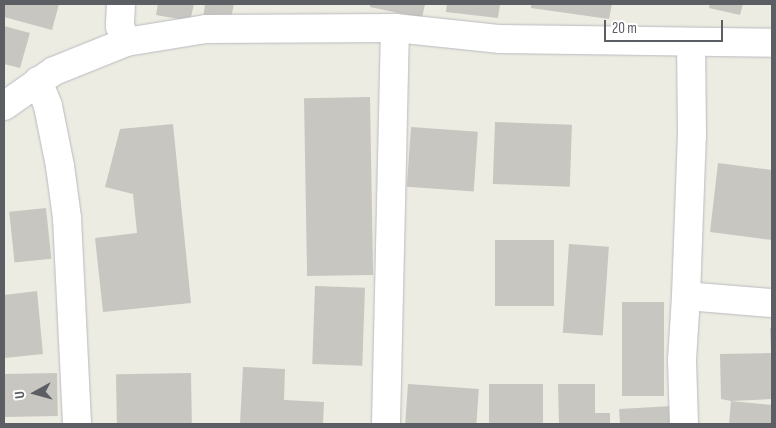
<!DOCTYPE html>
<html>
<head>
<meta charset="utf-8">
<style>
  body { margin:0 }
  #map { position:relative; width:776px; height:428px; overflow:hidden; background:#edece2; font-family:"Sofia Sans Condensed",sans-serif }
  div>[style] { position:absolute }
  [style*='--x'] { left:calc(var(--x)*1px); top:calc(var(--y)*1px); width:calc(var(--w)*1px); rotate:calc(var(--a)*1deg) }
  .building>* { inset:0; background:#c8c6c0; transform-origin:0 0 }
  .roads { filter:drop-shadow(0 0 1px #b8babf) drop-shadow(0 0 1px #b8babf) }
  .minor>* { height:28px; margin:-14px; padding:0 14px; transform-origin:14px; border-radius:14px; background:#fff }
  span { translate:-50% -50%; white-space:nowrap; text-align:center; line-height:1.15; -webkit-text-stroke:4px #fff; paint-order:stroke }
  .frame { position:absolute; inset:0; border:5px solid #5b5e63; pointer-events:none }
  .north { position:absolute; left:10px; top:368px; width:50px; height:50px; -webkit-text-stroke:4px #fff; paint-order:stroke; rotate:263deg; font-size:14px; font-weight:700; line-height:20px; text-align:center; color:#5b5e63 }
  .north::after { content:''; display:block; margin:auto; width:18px; height:22px; background:#5b5e63; clip-path:polygon(50% 0,100% 100%,50% 72%,0 100%) }
  .scale { position:absolute; left:604px; top:20px; width:119px; height:22px; box-sizing:border-box; border:2px solid #5b5e63; border-top:0; padding-left:6px; font-size:15px; line-height:18px; white-space:nowrap; color:#5b5e63; -webkit-text-stroke:4px #fff; paint-order:stroke }
</style>
</head>
<body>
<div id="map">
  <div class="building">
    <div style="clip-path:polygon(4px 4px,59px 4px,52px 30px,4px 17px)"></div>
    <div style="clip-path:polygon(158px 4px,194px 4px,190px 21px,156px 15px)"></div>
    <div style="clip-path:polygon(205px 4px,234px 4px,230px 23px,203px 19px)"></div>
    <div style="clip-path:polygon(370px 4px,425px 4px,422px 18px,370px 7px)"></div>
    <div style="clip-path:polygon(447px 4px,500px 4px,498px 18px,446px 12px)"></div>
    <div style="clip-path:polygon(531px 4px,612px 4px,609px 19px,531px 8px)"></div>
    <div style="clip-path:polygon(710px 4px,743px 4px,740px 15px,709px 8px)"></div>
    <div style="clip-path:polygon(4px 26px,30px 33px,20px 68px,4px 64px)"></div>
    <div style="left:370px;top:97px;width:178px;height:66px;rotate:89deg"></div>
    <div style="left:495px;top:122px;width:77px;height:62px;rotate:2deg"></div>
    <div style="clip-path:polygon(173px 124px,191px 303px,103px 312px,95px 238px,137px 233px,133px 194px,105px 187px,120px 129px)"></div>
    <div style="left:411px;top:127px;width:67px;height:60px;rotate:4deg"></div>
    <div style="clip-path:polygon(718px 163px,772px 170px,772px 240px,710px 232px)"></div>
    <div style="left:46px;top:208px;width:51px;height:37px;rotate:84deg"></div>
    <div style="left:495px;top:240px;width:59px;height:66px"></div>
    <div style="left:569px;top:244px;width:40px;height:89px;rotate:4deg"></div>
    <div style="left:315px;top:286px;width:50px;height:78px;rotate:2deg"></div>
    <div style="clip-path:polygon(37px 291px,43px 354px,4px 358px,4px 295px)"></div>
    <div style="left:622px;top:302px;width:42px;height:94px"></div>
    <div style="clip-path:polygon(770px 328px,772px 328px,772px 352px,771px 352px)"></div>
    <div style="clip-path:polygon(772px 353px,772px 399px,731px 401px,721px 399px,720px 354px)"></div>
    <div style="clip-path:polygon(243px 367px,285px 369px,284px 400px,324px 402px,323px 424px,240px 424px)"></div>
    <div style="left:57px;top:373px;width:43px;height:53px;rotate:89deg"></div>
    <div style="left:191px;top:373px;width:50px;height:75px;rotate:89deg"></div>
    <div style="left:408px;top:384px;width:71px;height:40px;rotate:4deg"></div>
    <div style="left:489px;top:384px;width:54px;height:40px"></div>
    <div style="clip-path:polygon(558px 384px,595px 384px,595px 413px,610px 413px,610px 424px,559px 424px)"></div>
    <div style="clip-path:polygon(731px 401px,772px 405px,772px 424px,729px 424px)"></div>
    <div style="clip-path:polygon(672px 406px,673px 424px,620px 424px,619px 409px)"></div>
  </div>
  <div class="roads">
    <div class="minor">
      <div style="--x:121;--y:4;--w:22;--a:93"></div>
      <div style="--x:120;--y:26;--w:17;--a:69"></div>
      <div style="--x:126;--y:42;--w:81;--a:-9.2"></div>
      <div style="--x:206;--y:29;--w:189;--a:-0.3"></div>
      <div style="--x:395;--y:28;--w:106;--a:6"></div>
      <div style="--x:500;--y:39;--w:272;--a:0.8"></div>
      <div style="--x:38;--y:81;--w:27;--a:68"></div>
      <div style="--x:48;--y:106;--w:61;--a:78.7"></div>
      <div style="--x:60;--y:166;--w:52;--a:82.3"></div>
      <div style="--x:67;--y:218;--w:206;--a:87.2"></div>
      <div style="--x:4;--y:106;--w:61;--a:-35"></div>
      <div style="--x:54;--y:71;--w:78;--a:-21.9"></div>
      <div style="--x:686;--y:296;--w:160;--a:-87.9"></div>
      <div style="--x:692;--y:136;--w:94;--a:-90.6"></div>
      <div style="--x:386;--y:424;--w:396;--a:-88.7"></div>
      <div style="--x:684;--y:424;--w:64;--a:-91.8"></div>
      <div style="--x:682;--y:360;--w:64;--a:-86.4"></div>
      <div style="--x:686;--y:296;--w:86;--a:4.7"></div>
    </div>
  </div>
  <div class="frame"></div>
  <div class="north">U</div>
  <div class="scale">20 m</div>
</div>
</body>
</html>
